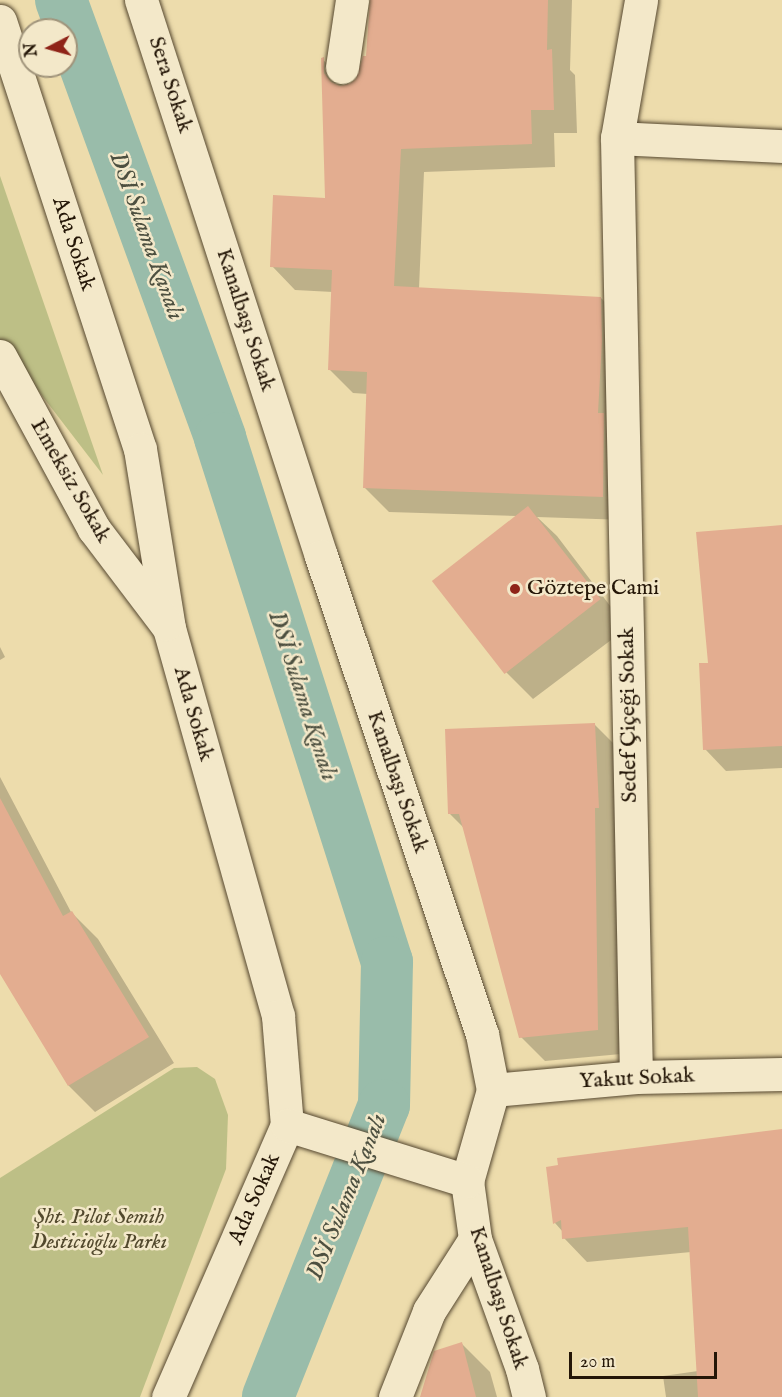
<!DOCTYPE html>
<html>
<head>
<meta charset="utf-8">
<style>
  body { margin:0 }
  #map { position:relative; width:782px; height:1397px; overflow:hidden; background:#eddcac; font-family:"IM FELL English",serif }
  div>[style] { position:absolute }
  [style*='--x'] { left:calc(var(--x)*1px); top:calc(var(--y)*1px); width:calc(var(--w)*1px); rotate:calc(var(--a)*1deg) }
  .green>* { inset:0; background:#bdbf86 }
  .shadow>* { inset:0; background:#0003 }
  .canal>* { height:52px; margin:-26px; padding:0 26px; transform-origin:26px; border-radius:26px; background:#99bcaa }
  .building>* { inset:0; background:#e3ad90; transform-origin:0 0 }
  .roads { filter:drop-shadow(0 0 2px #564830) drop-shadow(0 0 2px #564830) }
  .minor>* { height:33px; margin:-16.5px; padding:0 16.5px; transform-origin:16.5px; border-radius:16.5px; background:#f3e8c9 }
  .dots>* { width:16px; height:16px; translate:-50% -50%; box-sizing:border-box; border:3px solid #f3e8c9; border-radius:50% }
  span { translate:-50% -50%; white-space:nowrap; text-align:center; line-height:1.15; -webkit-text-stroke:5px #f3e8c9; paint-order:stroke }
  .street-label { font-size:22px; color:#241607 }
  .poi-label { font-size:22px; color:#241607 }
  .left { translate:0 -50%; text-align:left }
  .park-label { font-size:22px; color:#52492d; font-style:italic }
  .water-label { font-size:24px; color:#4d5040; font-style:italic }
  .north { position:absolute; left:18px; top:18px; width:60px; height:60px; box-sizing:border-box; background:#f3e8c9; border:2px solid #a0947b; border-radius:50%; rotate:264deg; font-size:16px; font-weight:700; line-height:24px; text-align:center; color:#241607 }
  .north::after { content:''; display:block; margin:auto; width:21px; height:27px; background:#8f2418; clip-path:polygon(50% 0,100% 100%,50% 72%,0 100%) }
  .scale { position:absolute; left:569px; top:1352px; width:148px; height:27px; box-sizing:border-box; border:3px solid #241607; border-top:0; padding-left:8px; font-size:18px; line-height:21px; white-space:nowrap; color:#241607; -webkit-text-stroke:4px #f3e8c9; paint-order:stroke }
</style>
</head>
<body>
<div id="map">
  <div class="green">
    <div style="clip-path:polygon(0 176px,103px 475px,0 341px)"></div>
    <div style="clip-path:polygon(197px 1067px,215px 1079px,228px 1115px,226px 1169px,140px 1397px,0 1397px,0 1178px,174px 1068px)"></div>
  </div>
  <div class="shadow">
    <div style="clip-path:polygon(372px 0,572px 0,570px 70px,575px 75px,577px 133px,554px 133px,555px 167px,424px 172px,419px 289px,601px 298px,625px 322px,626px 520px,537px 517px,557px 536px,627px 628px,533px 699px,505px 671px,517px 516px,389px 512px,365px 488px,368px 394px,353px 393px,329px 369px,333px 292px,295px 290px,272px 266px,327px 199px,322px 59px,348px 83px,348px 86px,358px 80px,367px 57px)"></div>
    <div style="clip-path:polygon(782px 527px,782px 768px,726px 771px,705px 749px,709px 664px)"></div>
    <div style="clip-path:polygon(0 647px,5px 657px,0 660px)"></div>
    <div style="clip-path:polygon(594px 724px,618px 748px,621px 1054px,545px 1061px,521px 1037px,464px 828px,450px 814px)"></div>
    <div style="clip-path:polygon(0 777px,71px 912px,98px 939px,174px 1063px,95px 1112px,69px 1086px,0 971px)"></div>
    <div style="clip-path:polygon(782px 1130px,782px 1397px,666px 1397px,663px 1376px,698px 1371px,691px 1252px,587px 1262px,564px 1238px,563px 1232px,555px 1223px,548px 1168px)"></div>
    <div style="clip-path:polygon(462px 1344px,490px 1372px,497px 1397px,421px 1397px)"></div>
  </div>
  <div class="canal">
    <div style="--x:61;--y:0;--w:466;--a:70"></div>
    <div style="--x:220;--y:438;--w:550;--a:72.32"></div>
    <div style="--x:387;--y:962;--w:143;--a:91.2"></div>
    <div style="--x:384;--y:1105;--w:314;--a:111.7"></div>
  </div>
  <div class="building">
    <div style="clip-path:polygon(370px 0,548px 0,547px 50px,552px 49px,554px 110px,531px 110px,532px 144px,401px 149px,394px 286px,601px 297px,602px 341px,598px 413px,604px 413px,603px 497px,363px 488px,367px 372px,328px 370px,332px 270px,270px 267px,273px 195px,325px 198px,321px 58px,324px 57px,324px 73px,331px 82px,340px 86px,349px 84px,356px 79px,363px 56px,366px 56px)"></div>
    <div style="left:528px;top:506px;width:118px;height:122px;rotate:52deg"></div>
    <div style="clip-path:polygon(782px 525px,782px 746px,703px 750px,699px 663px,708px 663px,696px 532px)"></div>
    <div style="clip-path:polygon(595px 723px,599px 808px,595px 808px,598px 1030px,519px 1038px,459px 814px,448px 814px,445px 729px)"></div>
    <div style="clip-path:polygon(0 798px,63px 916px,72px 911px,149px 1037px,68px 1086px,0 974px)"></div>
    <div style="clip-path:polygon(782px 1129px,782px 1397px,698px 1397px,688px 1227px,562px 1239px,561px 1220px,553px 1224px,546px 1167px,558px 1165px,557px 1158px)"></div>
    <div style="clip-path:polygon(462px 1342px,476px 1397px,420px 1397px,434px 1351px)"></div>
  </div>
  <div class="roads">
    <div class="minor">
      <div style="--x:141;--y:0;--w:584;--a:72.06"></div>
      <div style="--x:321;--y:556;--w:504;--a:71.39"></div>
      <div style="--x:482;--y:1034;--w:57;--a:78.9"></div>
      <div style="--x:493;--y:1090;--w:95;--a:105.9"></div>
      <div style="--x:467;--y:1181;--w:59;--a:82.1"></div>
      <div style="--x:475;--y:1239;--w:138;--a:70.1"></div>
      <div style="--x:522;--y:1369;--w:29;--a:76"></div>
      <div style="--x:0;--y:21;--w:450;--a:71.9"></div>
      <div style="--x:140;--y:449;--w:181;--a:80.8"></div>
      <div style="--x:169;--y:628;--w:403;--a:74.3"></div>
      <div style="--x:278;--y:1016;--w:109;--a:85.3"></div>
      <div style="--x:287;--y:1125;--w:297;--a:113.6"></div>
      <div style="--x:342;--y:67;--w:68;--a:-81.5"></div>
      <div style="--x:617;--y:138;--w:165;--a:2.8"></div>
      <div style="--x:0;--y:356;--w:197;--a:61.5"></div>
      <div style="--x:94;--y:529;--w:119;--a:52.8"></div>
      <div style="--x:636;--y:1077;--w:939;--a:-91.16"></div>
      <div style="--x:617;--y:138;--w:140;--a:-80.1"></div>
      <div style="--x:493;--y:1090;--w:144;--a:-5.2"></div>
      <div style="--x:636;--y:1077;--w:146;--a:-1.2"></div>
      <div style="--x:287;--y:1125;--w:189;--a:17.3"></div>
      <div style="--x:395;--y:1397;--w:92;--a:-68.4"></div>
      <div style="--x:429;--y:1311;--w:85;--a:-57.4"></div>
    </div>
  </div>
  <div class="dots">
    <div style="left:515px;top:589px;background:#8f2418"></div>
  </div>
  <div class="street-label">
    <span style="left:170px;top:85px;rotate:72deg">Sera Sokak</span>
    <span style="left:73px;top:244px;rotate:72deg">Ada Sokak</span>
    <span style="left:245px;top:320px;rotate:72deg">Kanalbaşı Sokak</span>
    <span style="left:70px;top:481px;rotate:60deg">Emeksiz Sokak</span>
    <span style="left:193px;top:714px;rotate:74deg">Ada Sokak</span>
    <span style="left:629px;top:715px;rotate:-91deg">Sedef Çiçeği Sokak</span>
    <span style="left:397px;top:782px;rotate:71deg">Kanalbaşı Sokak</span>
    <span style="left:637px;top:1079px;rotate:-3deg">Yakut Sokak</span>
    <span style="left:255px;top:1199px;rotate:-66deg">Ada Sokak</span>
    <span style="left:498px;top:1298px;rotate:72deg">Kanalbaşı Sokak</span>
  </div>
  <div class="poi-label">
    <span class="left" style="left:527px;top:589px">Göztepe Cami</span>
  </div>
  <div class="park-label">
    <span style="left:99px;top:1230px">Şht. Pilot Semih<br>Desticioğlu Parkı</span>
  </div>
  <div class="water-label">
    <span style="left:146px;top:236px;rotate:70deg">DSİ Sulama Kanalı</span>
    <span style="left:302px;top:696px;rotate:72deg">DSİ Sulama Kanalı</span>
    <span style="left:347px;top:1197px;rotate:-68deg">DSİ Sulama Kanalı</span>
  </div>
  <div class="north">N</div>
  <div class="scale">20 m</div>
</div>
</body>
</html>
